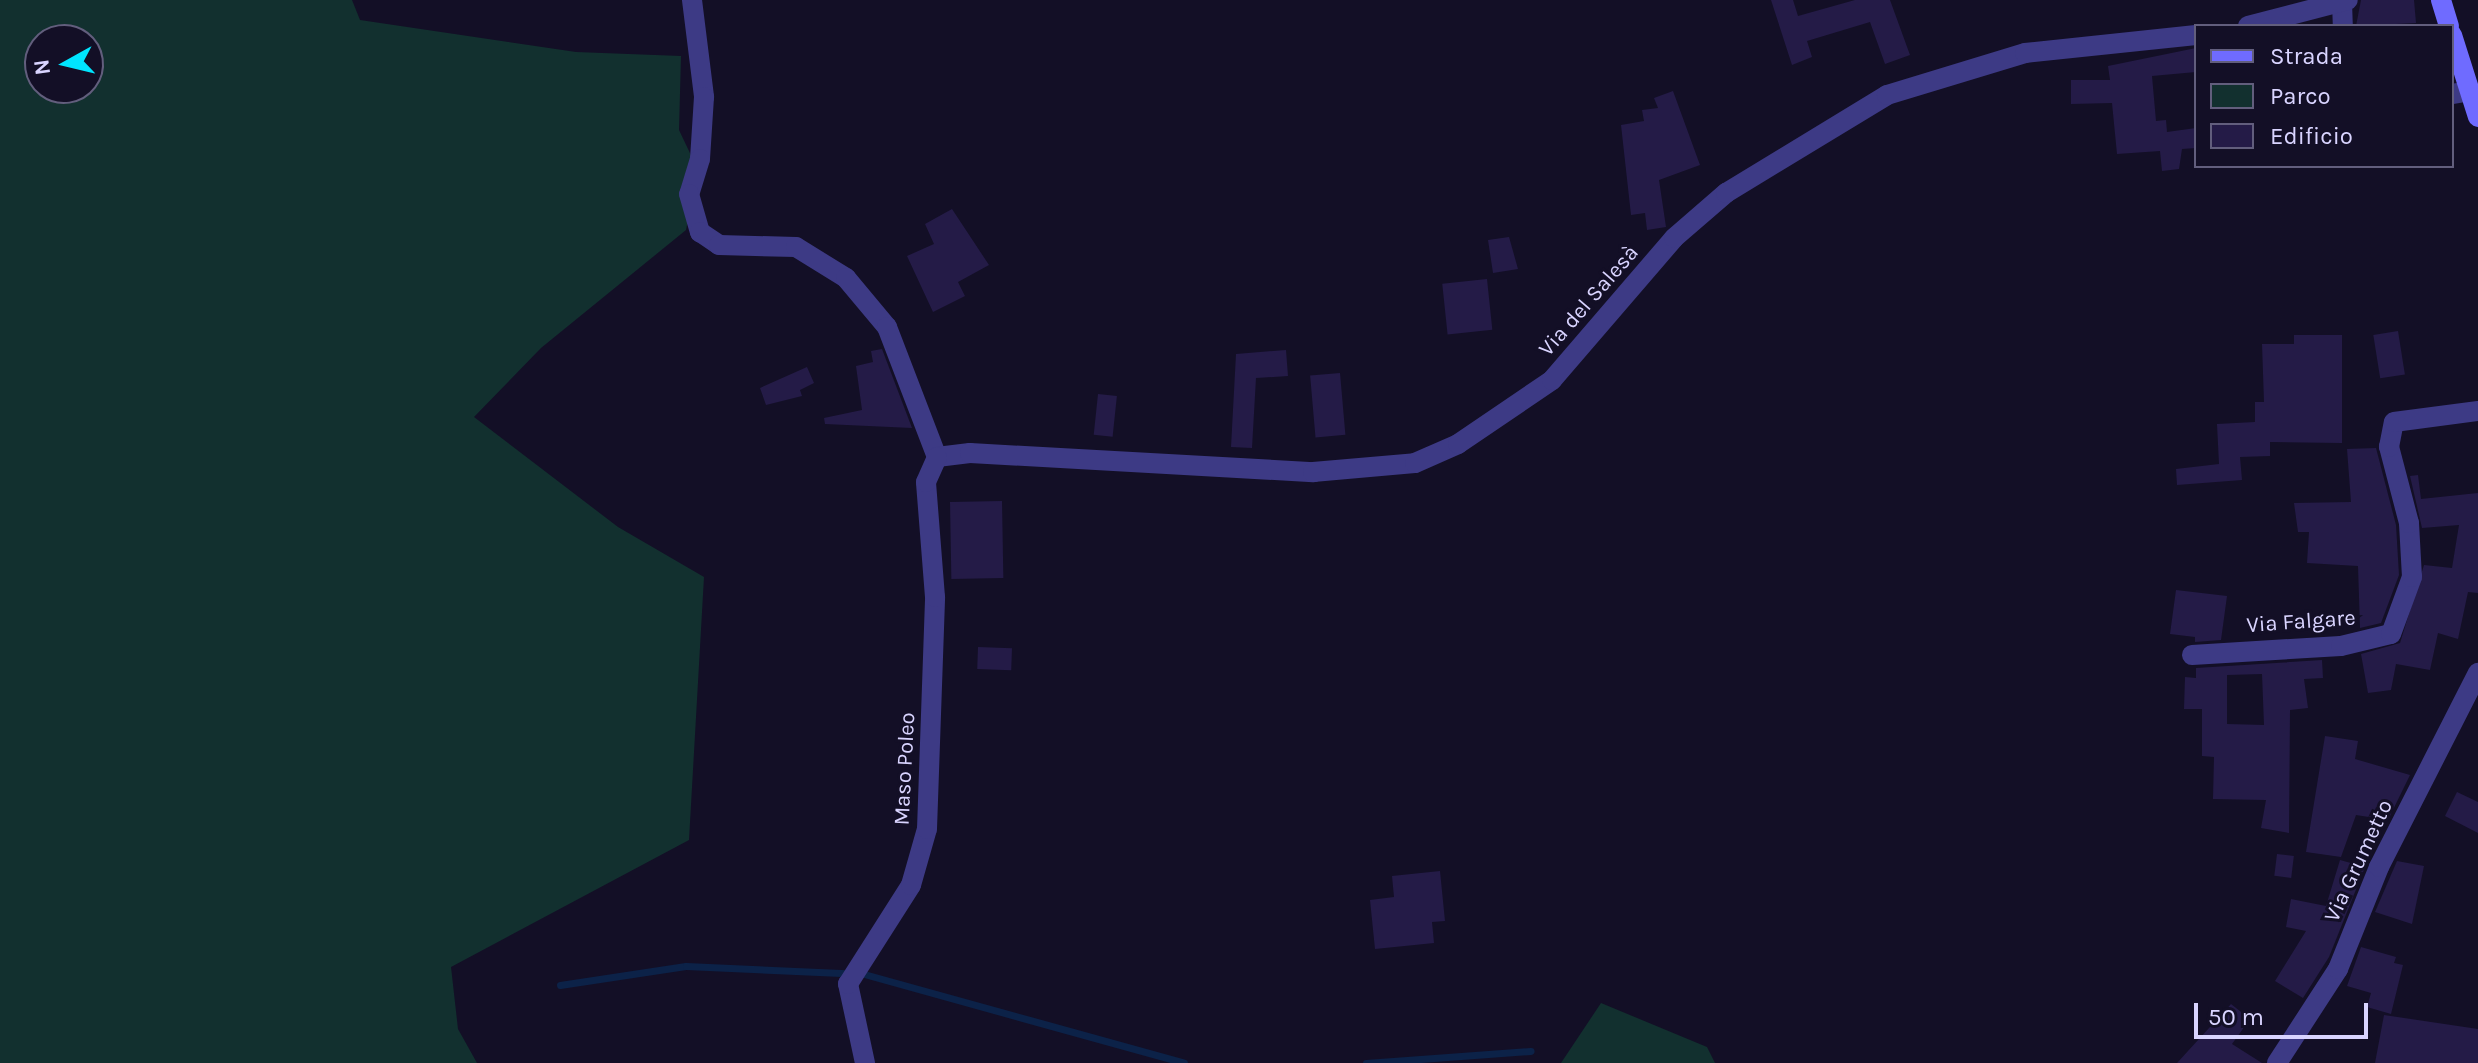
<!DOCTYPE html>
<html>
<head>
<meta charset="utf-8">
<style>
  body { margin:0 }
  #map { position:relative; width:2478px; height:1063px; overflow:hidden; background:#130f26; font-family:Karla,sans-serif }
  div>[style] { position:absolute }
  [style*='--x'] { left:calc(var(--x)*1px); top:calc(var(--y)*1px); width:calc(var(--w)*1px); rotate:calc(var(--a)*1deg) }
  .green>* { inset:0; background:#12302f }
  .stream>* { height:7px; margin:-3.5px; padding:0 3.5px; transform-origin:3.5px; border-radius:3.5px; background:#0c2248 }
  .building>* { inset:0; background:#241b47; transform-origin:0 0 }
  .street>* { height:20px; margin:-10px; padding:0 10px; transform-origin:10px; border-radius:10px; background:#3d3a85 }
  .secondary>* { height:20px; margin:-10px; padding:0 10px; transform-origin:10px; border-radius:10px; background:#6f6bff }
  span { translate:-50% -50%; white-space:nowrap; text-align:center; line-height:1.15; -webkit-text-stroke:6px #130f26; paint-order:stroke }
  .street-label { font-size:22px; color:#d9d4ff }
  .legend { position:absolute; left:2194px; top:24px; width:260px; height:144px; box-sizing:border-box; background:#130f26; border:2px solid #625e7d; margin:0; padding:10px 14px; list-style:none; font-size:24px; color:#d9d4ff }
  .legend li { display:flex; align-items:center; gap:16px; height:40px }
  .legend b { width:40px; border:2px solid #625e7d }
  .north { position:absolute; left:24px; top:24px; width:80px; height:80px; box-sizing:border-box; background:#130f26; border:2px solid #625e7d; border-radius:50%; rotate:262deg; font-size:22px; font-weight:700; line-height:32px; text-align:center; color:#d9d4ff }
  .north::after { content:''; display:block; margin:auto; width:28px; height:36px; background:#00e5ff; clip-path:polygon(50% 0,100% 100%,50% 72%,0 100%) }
  .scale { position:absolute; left:2194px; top:1003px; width:174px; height:36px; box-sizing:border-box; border:4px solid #d9d4ff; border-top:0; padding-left:10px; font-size:24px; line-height:28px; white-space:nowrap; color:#d9d4ff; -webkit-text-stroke:6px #130f26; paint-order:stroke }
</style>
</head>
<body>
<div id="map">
  <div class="green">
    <div style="clip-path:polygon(evenodd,0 0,352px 0,360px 20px,576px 52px,681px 56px,679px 130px,698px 170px,686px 230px,541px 348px,474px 417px,618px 527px,704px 577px,689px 840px,451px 967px,458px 1029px,477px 1063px,0 1063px,0 0,40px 40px,88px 40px,88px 88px,40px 88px,40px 40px)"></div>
    <div style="clip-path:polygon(1601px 1003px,1707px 1047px,1715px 1063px,1561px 1063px)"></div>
  </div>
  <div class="stream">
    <div style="--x:560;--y:985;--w:127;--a:-8.6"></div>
    <div style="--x:686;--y:966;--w:178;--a:2.6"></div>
    <div style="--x:864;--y:974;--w:332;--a:15.5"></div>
    <div style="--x:1366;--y:1063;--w:165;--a:-4.2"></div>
  </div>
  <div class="building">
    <div style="clip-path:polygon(1771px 0,1793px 0,1798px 16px,1855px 0,1890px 0,1910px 55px,1885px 64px,1870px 22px,1807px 41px,1812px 57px,1792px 65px)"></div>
    <div style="clip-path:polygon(2361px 0,2414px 0,2416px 23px,2356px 26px)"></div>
    <div style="clip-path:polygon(2196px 48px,2196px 72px,2152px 76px,2156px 121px,2166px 120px,2167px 132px,2196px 128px,2196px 148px,2182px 149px,2179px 169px,2162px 171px,2160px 151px,2117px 154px,2112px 103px,2071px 104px,2071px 80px,2110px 80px,2108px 66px)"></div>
    <div style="clip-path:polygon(1673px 91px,1700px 165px,1659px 180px,1666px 227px,1647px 230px,1645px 213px,1631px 215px,1621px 125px,1644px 121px,1642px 110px,1658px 108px,1654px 98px)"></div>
    <div style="clip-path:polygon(952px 209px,989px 265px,958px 282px,965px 296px,933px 312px,907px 256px,934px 244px,925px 224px)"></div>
    <div style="clip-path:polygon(1509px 237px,1518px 269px,1493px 273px,1488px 240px)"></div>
    <div style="left:1487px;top:279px;width:51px;height:45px;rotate:84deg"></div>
    <div style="left:2398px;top:331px;width:44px;height:25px;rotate:81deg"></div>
    <div style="clip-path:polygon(2294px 335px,2342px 335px,2342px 443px,2270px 442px,2270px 456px,2240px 457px,2242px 480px,2177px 485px,2176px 469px,2219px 464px,2217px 424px,2255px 422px,2255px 402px,2264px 402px,2262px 344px,2294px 344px)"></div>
    <div style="clip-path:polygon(882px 349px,912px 428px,825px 424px,824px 418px,862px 410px,856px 366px,873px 362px,871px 351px)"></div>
    <div style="clip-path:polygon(1286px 350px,1288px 376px,1256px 378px,1252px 448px,1231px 447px,1236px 354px)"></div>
    <div style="clip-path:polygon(807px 367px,814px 383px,800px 390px,802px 396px,766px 405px,760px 388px)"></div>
    <div style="left:1340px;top:373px;width:62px;height:30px;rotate:85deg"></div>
    <div style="left:1098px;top:394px;width:19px;height:41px;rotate:6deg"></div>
    <div style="clip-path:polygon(2376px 448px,2396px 525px,2399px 575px,2381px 623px,2360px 628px,2358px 566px,2307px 563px,2309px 532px,2298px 532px,2294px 503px,2351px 502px,2347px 449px)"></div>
    <div style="clip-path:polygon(2418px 475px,2421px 499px,2478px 493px,2478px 593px,2468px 592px,2458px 639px,2438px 633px,2430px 670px,2396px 664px,2391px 690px,2368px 693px,2361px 654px,2400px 643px,2424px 565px,2452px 568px,2459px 525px,2422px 528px,2410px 476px)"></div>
    <div style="left:1002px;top:501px;width:77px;height:52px;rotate:89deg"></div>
    <div style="clip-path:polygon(2176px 590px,2227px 596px,2221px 640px,2195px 642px,2195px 637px,2170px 634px)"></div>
    <div style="left:978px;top:647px;width:34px;height:22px;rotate:2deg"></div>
    <div style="clip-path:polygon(evenodd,2322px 660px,2323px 678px,2304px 679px,2308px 708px,2290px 710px,2289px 833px,2261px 828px,2266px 800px,2213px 799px,2214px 757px,2202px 756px,2202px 709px,2184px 709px,2185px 677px,2196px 678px,2196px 668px,2322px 660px,2262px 674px,2264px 725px,2227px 724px,2227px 675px,2262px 674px)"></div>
    <div style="clip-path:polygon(2325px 736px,2358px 741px,2355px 759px,2410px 775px,2388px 820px,2356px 815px,2341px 857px,2306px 852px)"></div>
    <div style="clip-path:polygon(2457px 792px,2478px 802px,2478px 833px,2445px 816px)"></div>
    <div style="left:2277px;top:854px;width:17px;height:22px;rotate:7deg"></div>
    <div style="clip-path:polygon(2340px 860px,2365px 867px,2329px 957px,2303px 998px,2275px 981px,2306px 931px,2286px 927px,2291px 899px,2326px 906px)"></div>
    <div style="clip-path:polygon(2397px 861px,2424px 866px,2412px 924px,2375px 912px)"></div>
    <div style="clip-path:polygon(1440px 871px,1445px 921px,1432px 922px,1434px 943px,1375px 949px,1370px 900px,1394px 897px,1392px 876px)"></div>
    <div style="clip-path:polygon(2361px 947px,2396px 957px,2394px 963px,2403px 965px,2391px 1014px,2367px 1007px,2371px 993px,2347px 986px)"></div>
    <div style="clip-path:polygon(2231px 1004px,2250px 1019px,2232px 1044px,2262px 1063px,2177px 1063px)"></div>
    <div style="clip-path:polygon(2384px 1015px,2478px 1029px,2478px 1063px,2375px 1063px)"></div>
  </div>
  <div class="street">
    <div style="--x:692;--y:0;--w:98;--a:82.9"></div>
    <div style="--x:704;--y:97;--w:62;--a:93.7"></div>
    <div style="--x:700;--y:159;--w:37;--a:107"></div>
    <div style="--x:689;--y:194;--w:40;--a:74"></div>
    <div style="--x:700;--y:232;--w:23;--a:34"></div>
    <div style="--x:719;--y:245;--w:77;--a:1.5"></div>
    <div style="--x:796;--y:247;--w:59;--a:31.8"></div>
    <div style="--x:846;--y:278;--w:64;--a:50.1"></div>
    <div style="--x:887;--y:327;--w:139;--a:69"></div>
    <div style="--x:2342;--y:2;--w:24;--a:88"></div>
    <div style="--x:2248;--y:26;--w:103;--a:-14.6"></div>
    <div style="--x:2452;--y:94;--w:18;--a:-9"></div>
    <div style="--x:937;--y:457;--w:33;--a:-7"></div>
    <div style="--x:970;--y:453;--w:344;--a:3.2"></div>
    <div style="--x:1313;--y:472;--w:102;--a:-5"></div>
    <div style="--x:1415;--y:463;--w:47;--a:-23.8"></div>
    <div style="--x:1458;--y:444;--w:114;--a:-34.2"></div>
    <div style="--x:1552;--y:380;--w:187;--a:-49.3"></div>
    <div style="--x:1674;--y:238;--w:69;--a:-40.9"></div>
    <div style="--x:1726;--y:193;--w:188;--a:-31.3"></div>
    <div style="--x:1887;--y:95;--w:144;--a:-16.9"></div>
    <div style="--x:2025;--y:53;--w:172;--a:-6"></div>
    <div style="--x:2192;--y:655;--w:149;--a:-3.5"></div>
    <div style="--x:2341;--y:646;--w:51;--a:-13.5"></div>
    <div style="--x:2391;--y:634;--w:61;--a:-69.8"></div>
    <div style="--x:2412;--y:577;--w:54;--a:-93.2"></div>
    <div style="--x:2409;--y:523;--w:79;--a:-104.7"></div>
    <div style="--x:2389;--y:447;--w:25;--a:-79"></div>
    <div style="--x:2394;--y:422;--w:85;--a:-7.5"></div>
    <div style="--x:865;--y:1063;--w:81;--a:-102.1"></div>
    <div style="--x:848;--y:984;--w:117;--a:-57.5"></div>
    <div style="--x:911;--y:885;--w:58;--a:-74.1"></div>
    <div style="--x:927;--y:829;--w:232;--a:-88"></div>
    <div style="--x:935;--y:597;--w:115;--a:-94.5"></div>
    <div style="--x:926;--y:482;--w:27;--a:-66"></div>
    <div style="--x:2277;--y:1063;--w:112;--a:-57"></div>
    <div style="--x:2338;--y:969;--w:110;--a:-68.1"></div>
    <div style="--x:2379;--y:867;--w:218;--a:-63"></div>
  </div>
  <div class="secondary">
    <div style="--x:2441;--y:0;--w:27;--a:73"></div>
    <div style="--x:2452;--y:35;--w:86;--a:72.4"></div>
  </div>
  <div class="street-label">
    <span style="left:1589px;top:301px;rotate:-49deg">Via del Salesà</span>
    <span style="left:2301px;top:622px;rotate:-4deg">Via Falgare</span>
    <span style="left:905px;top:769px;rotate:-87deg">Maso Poleo</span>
    <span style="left:2359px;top:861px;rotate:-65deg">Via Grumetto</span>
  </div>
  <ul class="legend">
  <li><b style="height:10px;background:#6f6bff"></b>Strada</li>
  <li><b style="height:22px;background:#12302f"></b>Parco</li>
  <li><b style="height:22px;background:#241b47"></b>Edificio</li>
  </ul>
  <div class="north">N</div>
  <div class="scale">50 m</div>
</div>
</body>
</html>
